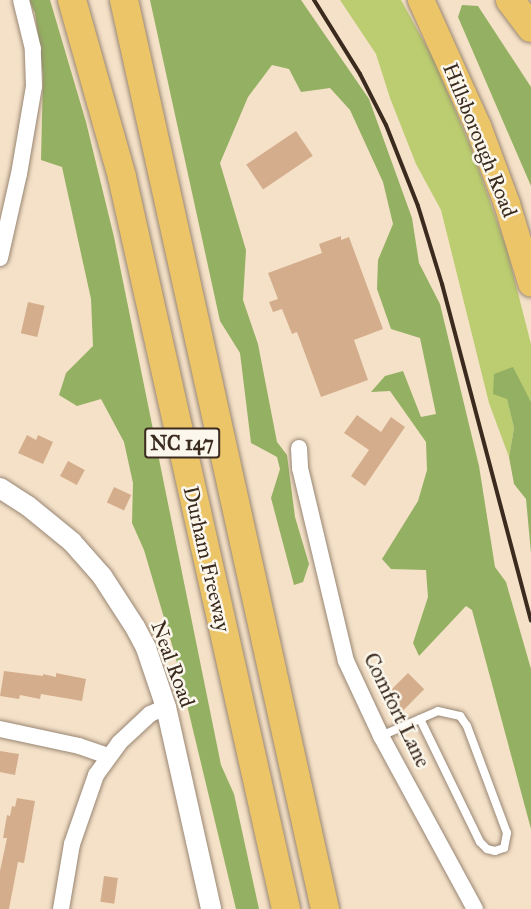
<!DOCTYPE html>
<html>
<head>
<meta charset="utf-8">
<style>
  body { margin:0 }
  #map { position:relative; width:531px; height:909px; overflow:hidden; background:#f5e1c8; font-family:"IM FELL Great Primer",serif }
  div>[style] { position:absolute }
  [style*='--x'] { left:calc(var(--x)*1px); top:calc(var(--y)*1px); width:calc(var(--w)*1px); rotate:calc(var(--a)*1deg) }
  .green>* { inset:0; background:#bbcd70 }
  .forest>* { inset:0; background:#94b062 }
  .building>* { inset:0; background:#d4ae8c; transform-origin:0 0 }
  .roads { filter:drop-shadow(0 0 2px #988673) drop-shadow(0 0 2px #988673) }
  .service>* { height:8px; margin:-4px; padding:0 4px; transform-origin:4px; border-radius:4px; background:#fff }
  .minor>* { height:16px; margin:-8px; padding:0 8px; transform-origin:8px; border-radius:8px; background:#fff }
  .tertiary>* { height:20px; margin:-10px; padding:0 10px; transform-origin:10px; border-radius:10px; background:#fff }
  .primary>* { height:26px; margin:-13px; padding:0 13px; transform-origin:13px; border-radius:13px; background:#edc569 }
  .motorway>* { height:28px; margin:-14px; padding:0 14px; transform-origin:14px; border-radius:14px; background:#edc569 }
  .rail>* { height:4px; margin:-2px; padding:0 2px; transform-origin:2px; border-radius:2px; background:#3b2a1e }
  span { translate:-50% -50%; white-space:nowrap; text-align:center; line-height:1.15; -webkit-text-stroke:5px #fbf7ec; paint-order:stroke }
  .shield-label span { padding:2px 4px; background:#fbf7ec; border:2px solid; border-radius:4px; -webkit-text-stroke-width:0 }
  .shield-label { font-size:20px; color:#3b2a1e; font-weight:700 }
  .street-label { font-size:21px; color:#3b2a1e }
</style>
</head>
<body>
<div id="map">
  <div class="green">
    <div style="clip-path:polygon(340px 0,401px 0,434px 60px,472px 150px,507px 250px,531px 344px,531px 402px,507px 398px,514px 428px,509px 457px,489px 403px,441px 210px,416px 164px,390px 98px,376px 54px)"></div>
  </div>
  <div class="forest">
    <div style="clip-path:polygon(29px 0,50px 0,86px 122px,114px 237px,221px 765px,234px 794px,259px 909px,236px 909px,175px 655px,144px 550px,132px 523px,133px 483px,124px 442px,101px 399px,77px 406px,59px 395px,66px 373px,93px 346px,91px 299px,62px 167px,41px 160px,43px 75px,35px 13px)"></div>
    <div style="clip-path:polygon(150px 0,301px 0,369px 99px,412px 218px,419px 263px,440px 304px,479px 466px,495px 567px,506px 582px,531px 669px,531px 829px,472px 610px,466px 606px,419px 656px,413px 643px,428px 597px,426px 570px,391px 569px,382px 559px,418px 501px,427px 470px,426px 442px,390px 391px,371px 392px,385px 376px,403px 371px,421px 417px,436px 414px,420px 338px,391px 329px,377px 289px,378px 260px,393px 224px,383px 182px,350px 110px,330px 88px,301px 92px,289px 69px,272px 65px,248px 97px,220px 163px,246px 250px,243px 300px,258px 344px,277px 442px,287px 455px,295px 517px,309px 564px,303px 582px,294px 585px,271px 498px,280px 469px,277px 457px,251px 443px,240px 353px,220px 321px)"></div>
    <div style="clip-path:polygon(462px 5px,478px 6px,531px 87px,531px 186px,458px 17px)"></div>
    <div style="clip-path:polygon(513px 367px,531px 402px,531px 553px,526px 499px,514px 484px,509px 457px,514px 428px,507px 399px,493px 394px,494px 374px)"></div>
  </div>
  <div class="building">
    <div style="left:296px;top:131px;width:30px;height:60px;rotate:56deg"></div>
    <div style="clip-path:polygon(341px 236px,341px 240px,349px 237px,383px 329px,354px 340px,368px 380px,321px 397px,297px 332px,292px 334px,282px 309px,273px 312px,269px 302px,278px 299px,268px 273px,322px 253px,319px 244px)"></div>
    <div style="left:28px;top:302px;width:17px;height:32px;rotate:13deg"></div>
    <div style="clip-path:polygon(357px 415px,381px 432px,391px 417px,405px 427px,365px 486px,351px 476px,369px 450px,344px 433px)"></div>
    <div style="clip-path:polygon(27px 435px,36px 440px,38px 435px,53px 442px,43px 464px,18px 453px)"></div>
    <div style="left:68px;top:461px;width:19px;height:17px;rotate:28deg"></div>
    <div style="left:114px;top:487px;width:19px;height:17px;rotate:25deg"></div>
    <div style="clip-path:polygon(4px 671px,43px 676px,43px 674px,56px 677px,56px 673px,86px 679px,82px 701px,41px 694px,40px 699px,20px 695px,19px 699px,0 696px)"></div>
    <div style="left:408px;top:673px;width:23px;height:30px;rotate:45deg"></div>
    <div style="clip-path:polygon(0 751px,19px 754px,15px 775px,0 772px)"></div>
    <div style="clip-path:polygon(17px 798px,35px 801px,24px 863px,18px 862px,9px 909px,0 909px,0 871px,7px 838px,3px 838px,7px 815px,10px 816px,12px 806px,15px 807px)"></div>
    <div style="left:104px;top:876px;width:14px;height:26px;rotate:8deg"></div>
  </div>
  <div class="roads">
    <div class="service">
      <div style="--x:381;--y:736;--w:62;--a:-23.7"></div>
      <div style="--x:438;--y:711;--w:23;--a:13"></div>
      <div style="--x:460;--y:716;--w:12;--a:55"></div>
      <div style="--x:467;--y:726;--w:114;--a:69.5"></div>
      <div style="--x:507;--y:833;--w:15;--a:101"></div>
      <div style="--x:504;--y:848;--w:9;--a:162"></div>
      <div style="--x:495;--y:851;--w:8;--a:-166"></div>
      <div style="--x:487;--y:849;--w:10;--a:-135"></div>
      <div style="--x:480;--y:842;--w:137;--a:-116"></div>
    </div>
    <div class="minor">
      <div style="--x:0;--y:258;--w:86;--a:-77.3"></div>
      <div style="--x:19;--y:174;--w:89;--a:-80.3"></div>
      <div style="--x:34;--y:86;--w:37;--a:-92"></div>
      <div style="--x:33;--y:49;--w:50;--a:-103.8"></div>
      <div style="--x:299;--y:448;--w:20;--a:87"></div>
      <div style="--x:300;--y:468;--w:198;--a:76.6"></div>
      <div style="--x:346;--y:661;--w:83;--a:65"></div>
      <div style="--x:381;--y:736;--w:197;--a:61.5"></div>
      <div style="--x:0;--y:729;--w:81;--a:12.1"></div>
      <div style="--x:79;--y:746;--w:31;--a:19"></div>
      <div style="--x:61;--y:909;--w:66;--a:-80.4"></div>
      <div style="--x:72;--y:844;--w:73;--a:-70.8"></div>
      <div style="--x:96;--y:775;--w:39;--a:-54"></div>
      <div style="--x:119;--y:743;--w:42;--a:-43.1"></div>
      <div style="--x:150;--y:714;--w:17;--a:-24"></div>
    </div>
    <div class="tertiary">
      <div style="--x:0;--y:488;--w:33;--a:33"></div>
      <div style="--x:28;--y:506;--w:57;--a:39.3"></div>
      <div style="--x:72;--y:542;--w:45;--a:48.6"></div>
      <div style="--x:102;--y:576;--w:61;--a:57.1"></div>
      <div style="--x:135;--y:627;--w:24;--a:62"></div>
      <div style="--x:146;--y:648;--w:62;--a:71.3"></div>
      <div style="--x:166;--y:707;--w:207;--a:77.4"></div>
    </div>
    <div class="primary">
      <div style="--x:421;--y:0;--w:138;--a:65.7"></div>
      <div style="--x:478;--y:126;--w:83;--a:69.6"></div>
      <div style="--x:507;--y:204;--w:83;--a:73.1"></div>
    </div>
    <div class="motorway">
      <div style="--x:72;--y:0;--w:184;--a:74.2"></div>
      <div style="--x:122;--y:177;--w:750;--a:77.37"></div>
      <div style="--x:124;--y:0;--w:931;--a:77.53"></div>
      <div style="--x:510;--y:0;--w:35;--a:53"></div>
    </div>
  </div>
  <div class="rail">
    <div style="--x:314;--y:0;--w:87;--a:58.1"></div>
    <div style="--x:360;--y:74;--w:57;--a:63"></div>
    <div style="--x:386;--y:125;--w:87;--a:68.4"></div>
    <div style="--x:418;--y:206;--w:82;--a:72.9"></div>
    <div style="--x:442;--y:284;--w:348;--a:75.2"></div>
  </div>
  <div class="shield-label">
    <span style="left:182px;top:443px">NC 147</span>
  </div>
  <div class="street-label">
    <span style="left:480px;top:140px;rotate:68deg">Hillsborough Road</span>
    <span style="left:207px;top:559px;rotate:77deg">Durham Freeway</span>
    <span style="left:173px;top:664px;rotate:70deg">Neal Road</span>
    <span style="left:397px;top:710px;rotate:64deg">Comfort Lane</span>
  </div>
</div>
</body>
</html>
